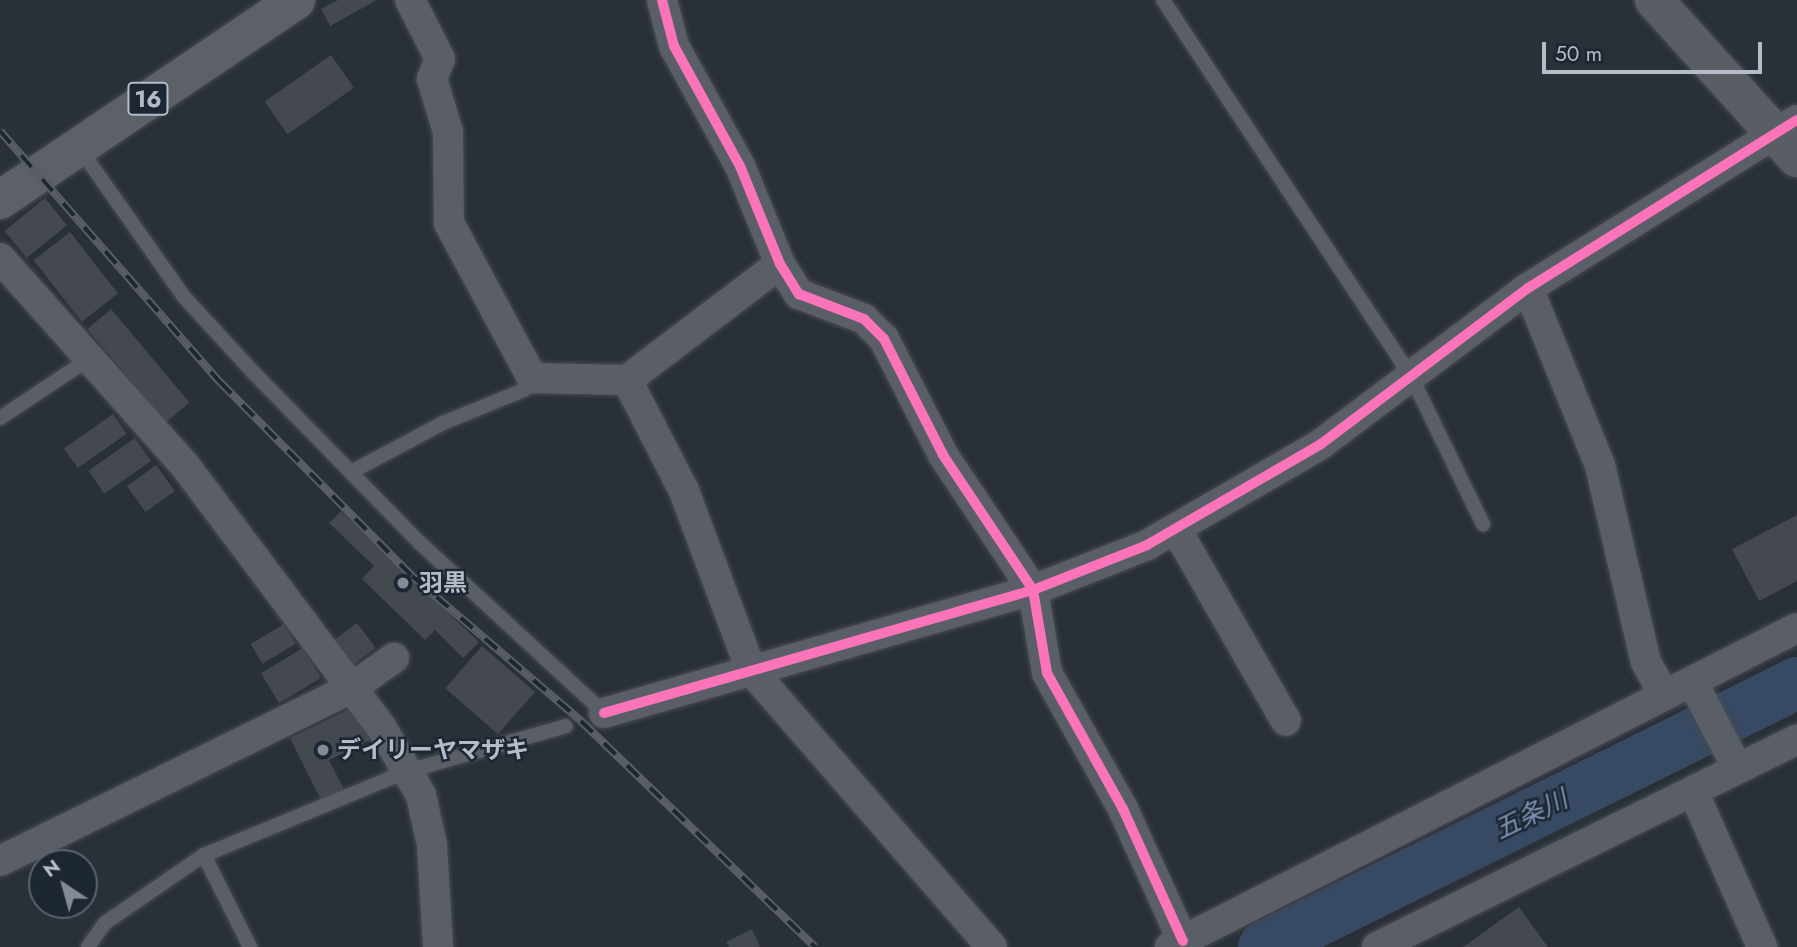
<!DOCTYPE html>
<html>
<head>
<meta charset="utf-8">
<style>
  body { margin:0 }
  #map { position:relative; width:1797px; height:947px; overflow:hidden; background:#2a3038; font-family:Jost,"Noto Sans JP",sans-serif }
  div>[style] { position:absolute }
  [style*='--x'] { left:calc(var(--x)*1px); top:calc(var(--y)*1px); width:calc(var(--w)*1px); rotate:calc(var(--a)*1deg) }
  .river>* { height:52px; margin:-26px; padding:0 26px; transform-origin:26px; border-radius:26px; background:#384963 }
  .building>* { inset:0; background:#444950; transform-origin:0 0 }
  .roads { filter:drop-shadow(0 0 2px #484c53) drop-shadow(0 0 2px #484c53) }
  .lane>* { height:14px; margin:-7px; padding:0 7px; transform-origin:7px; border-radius:7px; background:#5a5e66 }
  .street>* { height:30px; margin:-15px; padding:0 15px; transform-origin:15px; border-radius:15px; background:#5a5e66 }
  .secondary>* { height:38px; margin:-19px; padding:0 19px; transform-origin:19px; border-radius:19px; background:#595d64 }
  .primary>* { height:38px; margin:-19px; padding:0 19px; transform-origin:19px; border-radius:19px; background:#5c6168 }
  .rail>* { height:8px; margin-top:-4px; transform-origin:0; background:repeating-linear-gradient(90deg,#1d2633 0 16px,#595d64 0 32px); box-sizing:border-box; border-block:2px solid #595d64 }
  .cycleway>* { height:10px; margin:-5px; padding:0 5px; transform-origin:5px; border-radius:5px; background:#fb73b8 }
  .dots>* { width:19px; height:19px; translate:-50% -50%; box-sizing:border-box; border:4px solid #1d2633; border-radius:50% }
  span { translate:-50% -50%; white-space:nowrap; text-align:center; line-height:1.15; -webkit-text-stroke:5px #1d2633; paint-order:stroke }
  .shield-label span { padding:2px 5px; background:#1d2633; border:2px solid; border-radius:5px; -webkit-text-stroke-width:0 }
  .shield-label { font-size:23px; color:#b4bcc9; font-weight:700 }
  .poi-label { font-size:24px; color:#b4bcc9; font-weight:700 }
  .left { translate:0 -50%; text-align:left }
  .water-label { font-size:26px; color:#7c92b1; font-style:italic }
  .north { position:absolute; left:28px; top:849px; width:70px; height:70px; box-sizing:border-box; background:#1d2633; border:2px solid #59626f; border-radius:50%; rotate:324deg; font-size:19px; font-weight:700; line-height:28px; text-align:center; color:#b4bcc9 }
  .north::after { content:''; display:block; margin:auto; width:24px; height:32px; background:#848b96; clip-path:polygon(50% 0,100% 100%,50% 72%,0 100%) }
  .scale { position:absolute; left:1542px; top:42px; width:220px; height:32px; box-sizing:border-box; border:4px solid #b4bcc9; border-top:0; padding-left:9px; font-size:21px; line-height:24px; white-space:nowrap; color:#b4bcc9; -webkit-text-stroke:5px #1d2633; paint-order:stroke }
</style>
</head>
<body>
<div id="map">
  <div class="river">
    <div style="--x:1264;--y:947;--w:595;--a:-26.35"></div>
  </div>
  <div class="building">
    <div style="clip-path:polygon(338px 0,377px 0,330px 26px,321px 9px)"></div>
    <div style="left:331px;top:55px;width:40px;height:81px;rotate:55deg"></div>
    <div style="left:45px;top:198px;width:35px;height:52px;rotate:51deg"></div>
    <div style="left:70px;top:232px;width:78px;height:46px;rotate:52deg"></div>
    <div style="left:111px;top:309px;width:122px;height:31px;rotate:50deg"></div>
    <div style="left:113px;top:414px;width:24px;height:60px;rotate:55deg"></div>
    <div style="left:135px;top:438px;width:28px;height:57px;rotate:55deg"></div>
    <div style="left:156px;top:465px;width:32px;height:36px;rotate:54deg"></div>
    <div style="clip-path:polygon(341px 511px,479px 642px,463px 658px,435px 630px,425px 640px,362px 579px,374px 566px,329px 523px)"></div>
    <div style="clip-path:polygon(1797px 515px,1797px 581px,1759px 601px,1732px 549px)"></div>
    <div style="left:357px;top:623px;width:31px;height:32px;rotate:53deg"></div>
    <div style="left:284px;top:624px;width:23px;height:39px;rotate:59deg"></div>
    <div style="left:482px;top:646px;width:70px;height:56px;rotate:41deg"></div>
    <div style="left:303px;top:648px;width:35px;height:49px;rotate:59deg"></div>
    <div style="clip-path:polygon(354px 707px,370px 740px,329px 760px,345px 791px,322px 802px,290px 738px)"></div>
    <div style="clip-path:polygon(1519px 907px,1548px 947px,1463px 947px)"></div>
    <div style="clip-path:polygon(752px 929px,760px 947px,729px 947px,726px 942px)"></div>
  </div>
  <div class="roads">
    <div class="lane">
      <div style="--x:1163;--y:0;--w:450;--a:56.6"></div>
      <div style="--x:1411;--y:376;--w:165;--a:64.1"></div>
      <div style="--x:80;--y:149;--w:181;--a:54.9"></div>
      <div style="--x:184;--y:297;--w:102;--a:47.4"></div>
      <div style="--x:253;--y:372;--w:239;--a:45.7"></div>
      <div style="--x:420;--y:543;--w:251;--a:42.7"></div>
      <div style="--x:0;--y:418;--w:107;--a:-33.5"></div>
      <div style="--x:351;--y:472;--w:104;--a:-28"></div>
      <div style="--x:443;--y:423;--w:87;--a:-22.2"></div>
      <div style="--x:524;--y:390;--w:14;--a:-56"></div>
      <div style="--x:204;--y:855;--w:103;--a:63.4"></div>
      <div style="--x:88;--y:947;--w:29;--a:-55"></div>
      <div style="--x:105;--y:923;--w:120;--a:-34.5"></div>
      <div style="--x:204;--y:855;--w:221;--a:-22.4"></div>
      <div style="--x:408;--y:771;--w:164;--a:-15.9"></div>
    </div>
    <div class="street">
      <div style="--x:410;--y:0;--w:66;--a:63"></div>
      <div style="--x:440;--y:59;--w:22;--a:112"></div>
      <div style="--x:432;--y:79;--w:55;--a:73.2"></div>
      <div style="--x:448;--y:132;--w:91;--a:89.4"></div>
      <div style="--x:449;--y:223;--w:176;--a:61.8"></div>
      <div style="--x:532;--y:378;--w:95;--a:1.2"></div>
      <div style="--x:627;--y:380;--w:192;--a:-37.2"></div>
      <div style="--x:662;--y:0;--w:48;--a:75.4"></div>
      <div style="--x:674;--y:46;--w:137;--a:61.2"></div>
      <div style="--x:740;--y:166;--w:106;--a:67.8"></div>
      <div style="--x:780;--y:264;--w:36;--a:58"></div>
      <div style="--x:799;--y:294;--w:70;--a:21"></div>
      <div style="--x:864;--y:319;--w:28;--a:45"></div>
      <div style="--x:884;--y:339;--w:130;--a:63"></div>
      <div style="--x:943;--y:455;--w:162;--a:56.3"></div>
      <div style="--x:1033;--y:590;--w:84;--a:80.4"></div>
      <div style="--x:1047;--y:673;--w:156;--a:60.8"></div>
      <div style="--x:1123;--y:809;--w:145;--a:65.6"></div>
      <div style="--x:0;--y:258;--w:280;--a:48.3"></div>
      <div style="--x:186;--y:467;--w:325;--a:53.1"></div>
      <div style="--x:381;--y:727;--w:79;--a:59.5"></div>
      <div style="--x:421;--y:795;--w:51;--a:77.6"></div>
      <div style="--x:432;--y:845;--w:102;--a:86.6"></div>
      <div style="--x:1528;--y:288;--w:191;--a:67.9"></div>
      <div style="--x:1600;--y:465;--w:202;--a:76.9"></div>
      <div style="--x:1646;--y:662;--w:38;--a:61"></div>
      <div style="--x:627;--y:380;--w:125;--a:62.8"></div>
      <div style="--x:684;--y:491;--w:191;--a:69.5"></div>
      <div style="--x:751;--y:670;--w:367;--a:49"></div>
      <div style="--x:1176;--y:529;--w:221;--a:60.2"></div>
      <div style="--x:1692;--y:681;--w:99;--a:62.4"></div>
      <div style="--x:604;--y:713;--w:446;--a:-16"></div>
      <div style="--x:1033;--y:590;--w:123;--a:-21.5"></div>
      <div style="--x:1147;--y:545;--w:201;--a:-30.1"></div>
      <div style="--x:1321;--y:444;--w:259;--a:-37"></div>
      <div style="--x:1528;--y:288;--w:317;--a:-32"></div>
      <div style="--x:1693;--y:791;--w:171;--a:66.1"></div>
      <div style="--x:0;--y:861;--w:390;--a:-26.2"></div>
      <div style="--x:350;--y:689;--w:54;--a:-35.2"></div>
      <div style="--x:1170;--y:947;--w:703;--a:-26.97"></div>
      <div style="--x:1377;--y:947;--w:469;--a:-26.3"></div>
    </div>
    <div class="secondary">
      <div style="--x:1654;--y:0;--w:213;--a:47.9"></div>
    </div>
    <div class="primary">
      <div style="--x:0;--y:200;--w:357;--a:-34"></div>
    </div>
  </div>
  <div class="rail">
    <div style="--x:0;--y:131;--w:334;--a:48.8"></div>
    <div style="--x:220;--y:382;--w:273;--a:45.3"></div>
    <div style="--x:412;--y:576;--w:223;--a:40.6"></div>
    <div style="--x:581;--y:721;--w:325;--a:44"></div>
  </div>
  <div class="cycleway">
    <div style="--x:662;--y:0;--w:48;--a:75.4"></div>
    <div style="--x:674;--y:46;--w:137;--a:61.2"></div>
    <div style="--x:740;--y:166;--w:106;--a:67.8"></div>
    <div style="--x:780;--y:264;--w:36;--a:58"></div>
    <div style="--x:799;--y:294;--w:70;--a:21"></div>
    <div style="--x:864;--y:319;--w:28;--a:45"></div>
    <div style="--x:884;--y:339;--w:130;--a:63"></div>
    <div style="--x:943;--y:455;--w:162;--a:56.3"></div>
    <div style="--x:1033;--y:590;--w:84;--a:80.4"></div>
    <div style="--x:1047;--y:673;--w:156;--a:60.8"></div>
    <div style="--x:1123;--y:809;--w:145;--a:65.6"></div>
    <div style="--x:604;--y:713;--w:446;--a:-16"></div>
    <div style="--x:1033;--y:590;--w:123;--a:-21.5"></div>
    <div style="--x:1147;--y:545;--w:201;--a:-30.1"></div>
    <div style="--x:1321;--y:444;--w:259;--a:-37"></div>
    <div style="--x:1528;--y:288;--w:317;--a:-32"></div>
  </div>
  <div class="dots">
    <div style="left:403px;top:583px;background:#848b96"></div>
    <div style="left:323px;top:750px;background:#848b96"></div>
  </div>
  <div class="shield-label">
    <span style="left:148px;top:99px">16</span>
  </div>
  <div class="poi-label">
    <span class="left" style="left:419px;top:583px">羽黒</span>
    <span class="left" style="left:337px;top:750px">デイリーヤマザキ</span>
  </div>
  <div class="water-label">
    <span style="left:1531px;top:815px;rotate:-26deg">五条川</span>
  </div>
  <div class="north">N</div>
  <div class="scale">50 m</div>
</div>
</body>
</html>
